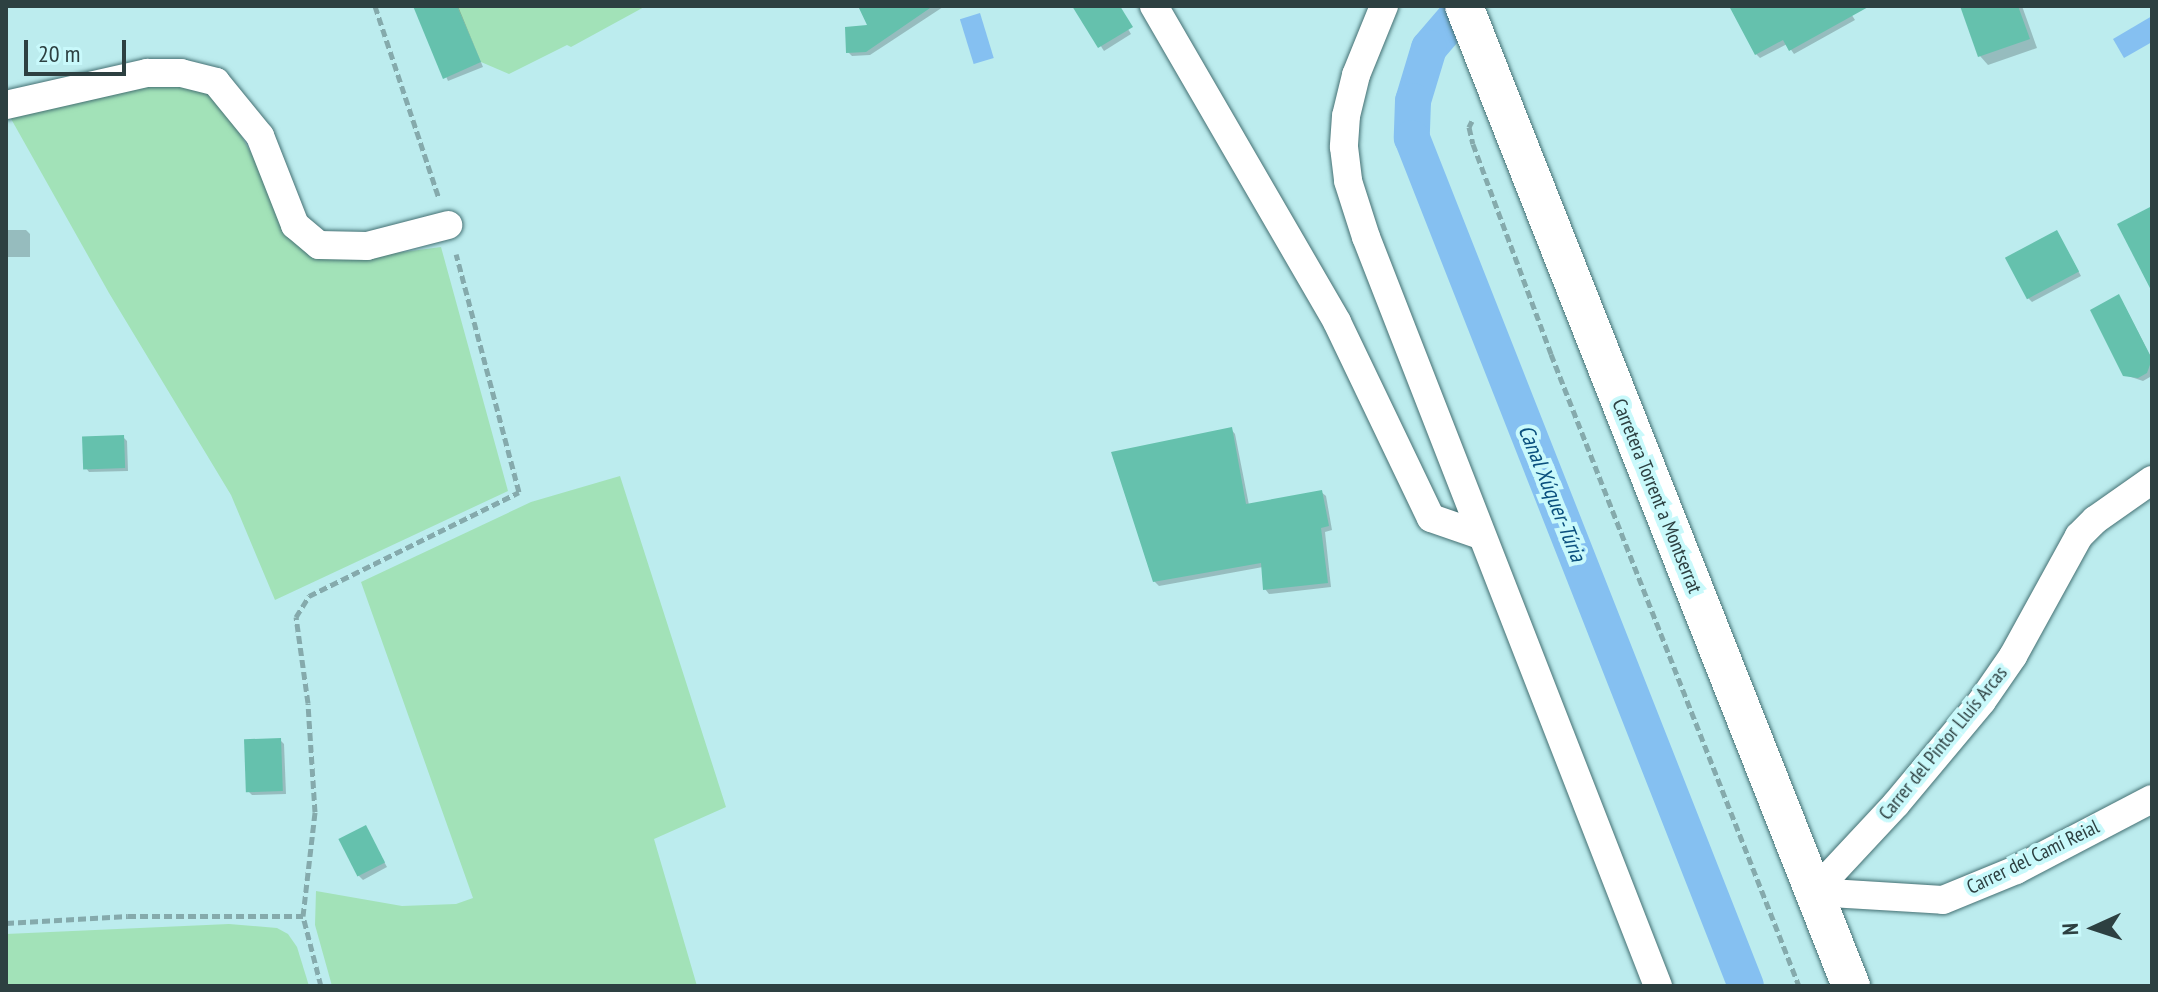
<!DOCTYPE html>
<html>
<head>
<meta charset="utf-8">
<style>
  body { margin:0 }
  #map { position:relative; width:2158px; height:992px; overflow:hidden; background:#bcecee; font-family:"PT Sans Narrow",sans-serif }
  div>[style] { position:absolute }
  [style*='--x'] { left:calc(var(--x)*1px); top:calc(var(--y)*1px); width:calc(var(--w)*1px); rotate:calc(var(--a)*1deg) }
  .green>* { inset:0; background:#a2e2b8 }
  .water>* { inset:0; background:#85c0f1; transform-origin:0 0 }
  .shadow>* { inset:0; background:#0003 }
  .canal>* { height:36px; margin:-18px; padding:0 18px; transform-origin:18px; border-radius:18px; background:#85c0f1 }
  .building>* { inset:0; background:#65c1ad; transform-origin:0 0 }
  .path>* { height:5px; margin-top:-2.5px; transform-origin:0; background:repeating-linear-gradient(90deg,#85aaac 0 8px,transparent 0 12px) }
  .roads { filter:drop-shadow(0 0 2px #447073) drop-shadow(0 0 2px #447073) }
  .street>* { height:28px; margin:-14px; padding:0 14px; transform-origin:14px; border-radius:14px; background:#fff }
  .secondary>* { height:38px; margin:-19px; padding:0 19px; transform-origin:19px; border-radius:19px; background:#fff }
  span { translate:-50% -50%; white-space:nowrap; text-align:center; line-height:1.15; -webkit-text-stroke:8px #c9f9fb; paint-order:stroke }
  .street-label { font-size:20px; color:#2d4041 }
  .water-label { font-size:22px; color:#094f7d; font-style:italic }
  .frame { position:absolute; inset:0; border:8px solid #2d4041; pointer-events:none }
  .north { position:absolute; left:2054px; top:888px; width:80px; height:80px; -webkit-text-stroke:6px #c9f9fb; paint-order:stroke; rotate:267deg; font-size:22px; font-weight:700; line-height:32px; text-align:center; color:#2d4041 }
  .north::after { content:''; display:block; margin:auto; width:28px; height:36px; background:#2d4041; clip-path:polygon(50% 0,100% 100%,50% 72%,0 100%) }
  .scale { position:absolute; left:24px; top:40px; width:102px; height:36px; box-sizing:border-box; border:4px solid #2d4041; border-top:0; padding-left:10px; font-size:24px; line-height:28px; white-space:nowrap; color:#2d4041; -webkit-text-stroke:6px #c9f9fb; paint-order:stroke }
</style>
</head>
<body>
<div id="map">
  <div class="green">
    <div style="clip-path:polygon(457px 6px,646px 6px,571px 47px,567px 45px,509px 74px,481px 62px)"></div>
    <div style="clip-path:polygon(128px 86px,189px 87px,213px 95px,225px 108px,258px 165px,287px 230px,381px 255px,441px 247px,508px 491px,275px 600px,231px 495px,109px 293px,10px 117px)"></div>
    <div style="clip-path:polygon(620px 476px,726px 807px,654px 839px,697px 986px,332px 986px,315px 925px,316px 891px,402px 906px,456px 904px,473px 898px,361px 582px,531px 502px)"></div>
    <div style="clip-path:polygon(229px 924px,277px 928px,288px 934px,297px 947px,309px 986px,6px 986px,6px 934px)"></div>
  </div>
  <div class="water">
    <div style="left:980px;top:13px;width:47px;height:21px;rotate:73deg"></div>
    <div style="clip-path:polygon(2152px 16px,2152px 42px,2124px 58px,2113px 39px)"></div>
  </div>
  <div class="shadow">
    <div style="clip-path:polygon(415px 6px,458px 6px,483px 67px,448px 81px)"></div>
    <div style="clip-path:polygon(867px 6px,942px 6px,943px 7px,870px 55px,852px 56px,848px 52px,870px 27px)"></div>
    <div style="clip-path:polygon(1075px 6px,1114px 6px,1131px 34px,1104px 51px)"></div>
    <div style="clip-path:polygon(1750px 6px,1846px 6px,1855px 20px,1794px 54px,1787px 44px,1760px 58px,1756px 54px)"></div>
    <div style="clip-path:polygon(1962px 6px,2022px 6px,2037px 48px,1988px 65px,1980px 56px)"></div>
    <div style="clip-path:polygon(6px 230px,26px 230px,30px 234px,30px 257px,6px 257px)"></div>
    <div style="clip-path:polygon(2060px 237px,2081px 276px,2032px 302px,2028px 298px)"></div>
    <div style="clip-path:polygon(2122px 301px,2152px 359px,2150px 377px,2143px 381px,2125px 375px)"></div>
    <div style="clip-path:polygon(1231px 429px,1235px 434px,1249px 505px,1321px 492px,1326px 496px,1332px 530px,1325px 532px,1331px 587px,1269px 594px,1265px 589px,1263px 567px,1159px 586px,1154px 581px)"></div>
    <div style="clip-path:polygon(123px 437px,127px 441px,128px 471px,89px 472px,86px 468px)"></div>
    <div style="clip-path:polygon(280px 740px,284px 744px,286px 794px,252px 795px,248px 791px)"></div>
    <div style="clip-path:polygon(365px 827px,387px 867px,363px 880px,359px 876px)"></div>
  </div>
  <div class="canal">
    <div style="--x:1465;--y:6;--w:55;--a:130.6"></div>
    <div style="--x:1429;--y:48;--w:55;--a:106.8"></div>
    <div style="--x:1413;--y:101;--w:37;--a:92"></div>
    <div style="--x:1412;--y:138;--w:911;--a:68.5"></div>
  </div>
  <div class="building">
    <div style="clip-path:polygon(413px 6px,457px 6px,481px 62px,443px 79px)"></div>
    <div style="clip-path:polygon(858px 6px,933px 6px,866px 52px,846px 53px,845px 27px,867px 25px)"></div>
    <div style="clip-path:polygon(1072px 6px,1120px 6px,1133px 27px,1098px 48px)"></div>
    <div style="clip-path:polygon(1729px 6px,1870px 6px,1789px 51px,1783px 40px,1755px 55px)"></div>
    <div style="clip-path:polygon(1960px 6px,2018px 6px,2030px 39px,1978px 57px)"></div>
    <div style="clip-path:polygon(2152px 206px,2152px 292px,2117px 224px)"></div>
    <div style="left:2057px;top:230px;width:47px;height:59px;rotate:62deg"></div>
    <div style="clip-path:polygon(2119px 294px,2152px 359px,2147px 373px,2138px 378px,2123px 376px,2090px 310px)"></div>
    <div style="clip-path:polygon(1232px 427px,1246px 504px,1322px 490px,1329px 526px,1321px 528px,1328px 583px,1263px 590px,1261px 563px,1153px 582px,1111px 452px)"></div>
    <div style="left:124px;top:435px;width:33px;height:42px;rotate:88deg"></div>
    <div style="left:281px;top:738px;width:53px;height:37px;rotate:88deg"></div>
    <div style="left:366px;top:825px;width:42px;height:31px;rotate:63deg"></div>
  </div>
  <div class="path">
    <div style="--x:375;--y:6;--w:202;--a:71.6"></div>
    <div style="--x:1472;--y:121;--w:7;--a:117"></div>
    <div style="--x:1469;--y:127;--w:17;--a:77"></div>
    <div style="--x:1473;--y:144;--w:224;--a:69.6"></div>
    <div style="--x:1551;--y:354;--w:679;--a:68.57"></div>
    <div style="--x:6;--y:923;--w:122;--a:-3.3"></div>
    <div style="--x:128;--y:916;--w:175;--a:0"></div>
    <div style="--x:321;--y:986;--w:72;--a:-104.4"></div>
    <div style="--x:303;--y:916;--w:105;--a:-83.4"></div>
    <div style="--x:315;--y:812;--w:109;--a:-93.7"></div>
    <div style="--x:308;--y:703;--w:87;--a:-97.9"></div>
    <div style="--x:296;--y:617;--w:25;--a:-58"></div>
    <div style="--x:309;--y:596;--w:234;--a:-26.3"></div>
    <div style="--x:519;--y:492;--w:246;--a:-104.8"></div>
  </div>
  <div class="roads">
    <div class="street">
      <div style="--x:1154;--y:6;--w:365;--a:59.9"></div>
      <div style="--x:1337;--y:322;--w:217;--a:64.4"></div>
      <div style="--x:1431;--y:518;--w:52;--a:19.1"></div>
      <div style="--x:1384;--y:6;--w:74;--a:112.1"></div>
      <div style="--x:1356;--y:75;--w:42;--a:103.7"></div>
      <div style="--x:1346;--y:116;--w:31;--a:94"></div>
      <div style="--x:1344;--y:147;--w:34;--a:83"></div>
      <div style="--x:1348;--y:181;--w:59;--a:72.2"></div>
      <div style="--x:1366;--y:237;--w:804;--a:68.7"></div>
      <div style="--x:6;--y:105;--w:145;--a:-12.8"></div>
      <div style="--x:147;--y:73;--w:34;--a:0"></div>
      <div style="--x:181;--y:73;--w:36;--a:14"></div>
      <div style="--x:216;--y:82;--w:70;--a:50.8"></div>
      <div style="--x:260;--y:136;--w:96;--a:68.5"></div>
      <div style="--x:295;--y:225;--w:31;--a:40"></div>
      <div style="--x:319;--y:245;--w:48;--a:1.2"></div>
      <div style="--x:367;--y:246;--w:84;--a:-14.5"></div>
      <div style="--x:1814;--y:892;--w:120;--a:-47"></div>
      <div style="--x:1896;--y:804;--w:134;--a:-50.1"></div>
      <div style="--x:1982;--y:701;--w:55;--a:-55.4"></div>
      <div style="--x:2013;--y:656;--w:137;--a:-61.2"></div>
      <div style="--x:2079;--y:536;--w:23;--a:-45"></div>
      <div style="--x:2095;--y:520;--w:70;--a:-35.1"></div>
      <div style="--x:1814;--y:892;--w:129;--a:3.5"></div>
      <div style="--x:1943;--y:900;--w:79;--a:-22.3"></div>
      <div style="--x:2016;--y:870;--w:153;--a:-27.6"></div>
    </div>
    <div class="secondary">
      <div style="--x:1464;--y:6;--w:1054;--a:68.45"></div>
    </div>
  </div>
  <div class="street-label">
    <span style="left:1657px;top:496px;rotate:68deg">Carretera Torrent a Montserrat</span>
    <span style="left:1943px;top:743px;rotate:-51deg">Carrer del Pintor Lluís Arcas</span>
    <span style="left:2033px;top:857px;rotate:-26deg">Carrer del Camí Reial</span>
  </div>
  <div class="water-label">
    <span style="left:1552px;top:493px;rotate:68deg">Canal Xúquer-Túria</span>
  </div>
  <div class="frame"></div>
  <div class="north">N</div>
  <div class="scale">20 m</div>
</div>
</body>
</html>
